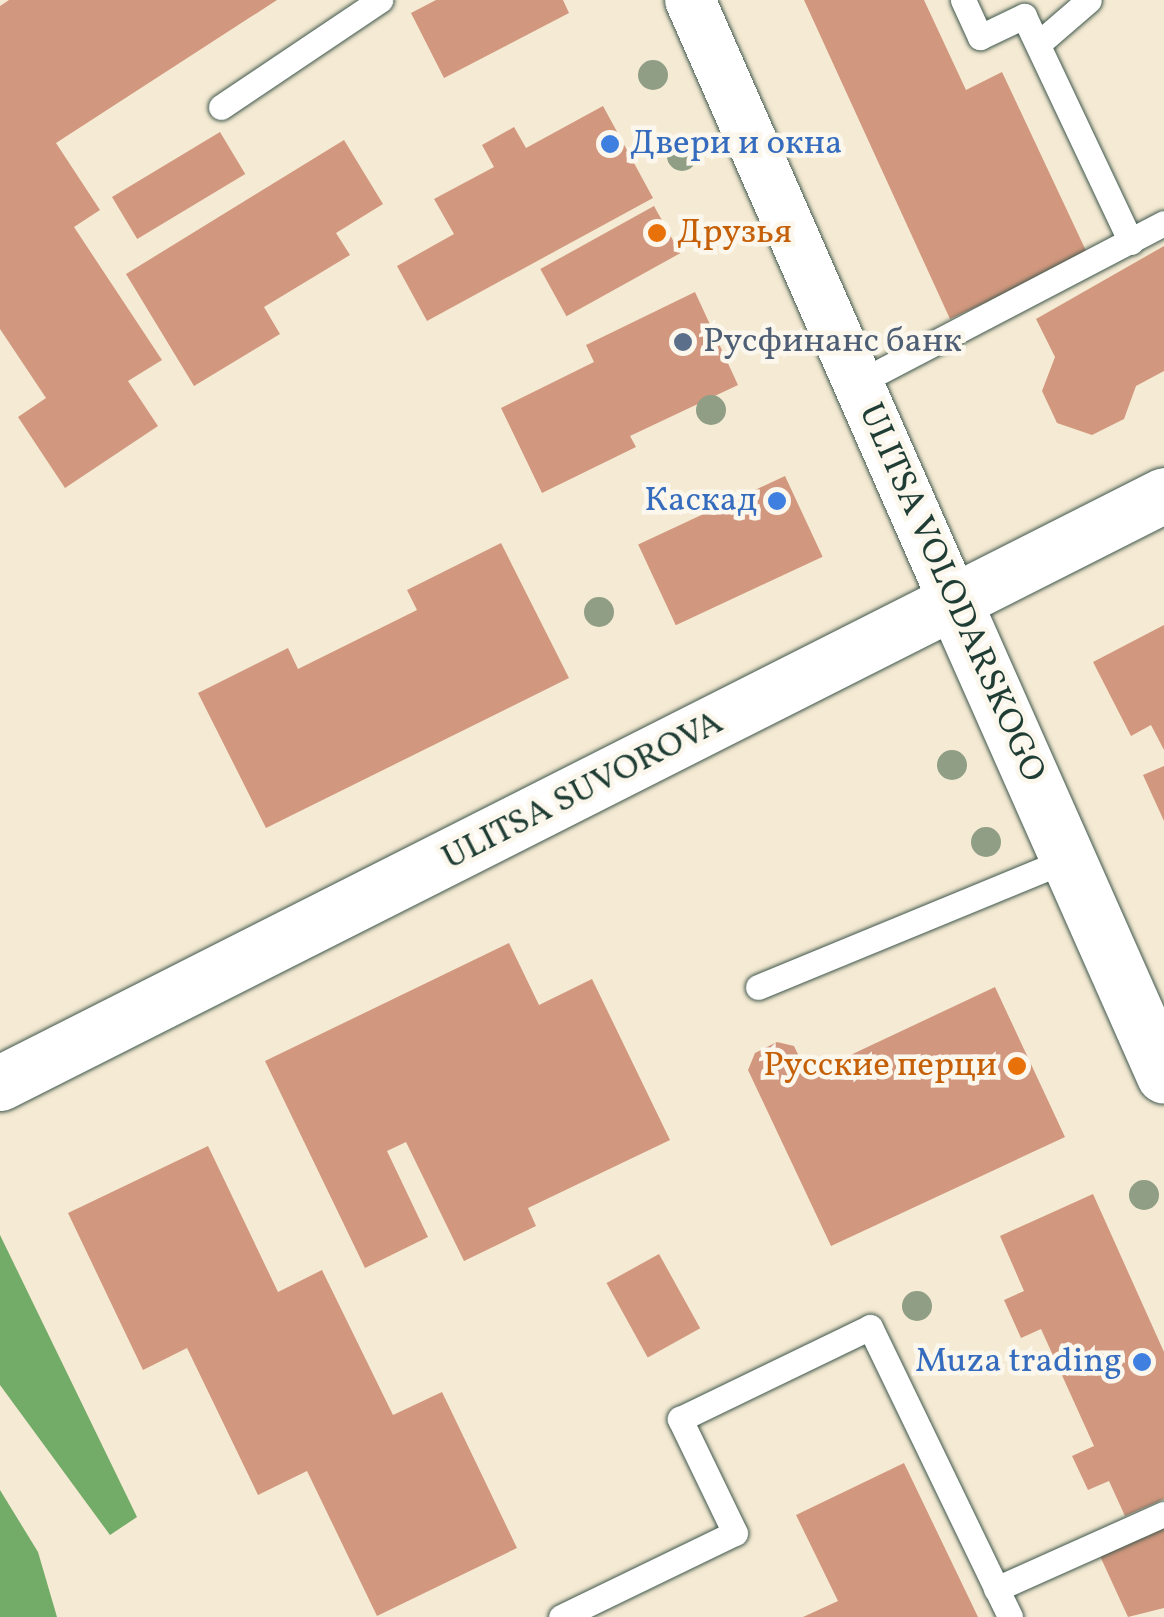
<!DOCTYPE html>
<html>
<head>
<meta charset="utf-8">
<style>
  body { margin:0 }
  #map { position:relative; width:1164px; height:1617px; overflow:hidden; background:#f5ead3; font-family:Vollkorn,serif }
  div>[style] { position:absolute }
  [style*='--x'] { left:calc(var(--x)*1px); top:calc(var(--y)*1px); width:calc(var(--w)*1px); rotate:calc(var(--a)*1deg) }
  .forest>* { inset:0; background:#73ab69 }
  .building>* { inset:0; background:#d2987f; transform-origin:0 0 }
  .roads { filter:drop-shadow(0 0 2px #3f574c) drop-shadow(0 0 2px #3f574c) }
  .lane>* { height:25px; margin:-12.5px; padding:0 12.5px; transform-origin:12.5px; border-radius:12.5px; background:#fff }
  .street>* { height:50px; margin:-25px; padding:0 25px; transform-origin:25px; border-radius:25px; background:#fff }
  .primary>* { height:55px; margin:-27.5px; padding:0 27.5px; transform-origin:27.5px; border-radius:27.5px; background:#fff }
  .trees>* { width:30px; height:30px; margin:-15px; border-radius:50%; background:#8f9e85 }
  .dots>* { width:28px; height:28px; translate:-50% -50%; box-sizing:border-box; border:5px solid #fbf7ec; border-radius:50% }
  span { translate:-50% -50%; white-space:nowrap; text-align:center; line-height:1.15; -webkit-text-stroke:9px #fbf7ec; paint-order:stroke }
  .shop-label { font-size:35px; color:#366cbe }
  .left { translate:0 -50%; text-align:left }
  .right { translate:-100% -50%; text-align:right }
  .food-label { font-size:35px; color:#c56008 }
  .service-label { font-size:35px; color:#4e5e75 }
  .street-label { font-size:35px; color:#1f3d34 }
</style>
</head>
<body>
<div id="map">
  <div class="forest">
    <div style="clip-path:polygon(0 1235px,137px 1517px,110px 1535px,0 1385px)"></div>
    <div style="clip-path:polygon(0 1490px,38px 1552px,57px 1617px,0 1617px)"></div>
  </div>
  <div class="building">
    <div style="clip-path:polygon(9px 0,277px 0,56px 143px,100px 210px,74px 227px,162px 360px,128px 381px,158px 426px,65px 488px,18px 417px,46px 398px,0 329px,0 6px)"></div>
    <div style="clip-path:polygon(436px 0,563px 0,569px 13px,444px 78px,411px 13px)"></div>
    <div style="clip-path:polygon(804px 0,924px 0,966px 90px,1002px 72px,1088px 255px,950px 319px)"></div>
    <div style="clip-path:polygon(603px 106px,653px 198px,427px 321px,397px 266px,454px 234px,434px 199px,494px 167px,482px 145px,514px 127px,526px 148px)"></div>
    <div style="left:220px;top:132px;width:49px;height:126px;rotate:59deg"></div>
    <div style="clip-path:polygon(344px 140px,383px 204px,336px 233px,350px 255px,264px 307px,280px 334px,194px 386px,126px 274px)"></div>
    <div style="left:654px;top:206px;width:54px;height:130px;rotate:61deg"></div>
    <div style="clip-path:polygon(1164px 246px,1164px 371px,1136px 386px,1124px 419px,1092px 435px,1057px 423px,1042px 391px,1055px 357px,1036px 319px)"></div>
    <div style="clip-path:polygon(695px 292px,738px 385px,630px 436px,636px 447px,542px 493px,501px 408px,594px 362px,586px 345px)"></div>
    <div style="left:785px;top:476px;width:89px;height:162px;rotate:65deg"></div>
    <div style="clip-path:polygon(501px 543px,569px 678px,266px 828px,198px 693px,288px 648px,298px 669px,417px 610px,407px 590px)"></div>
    <div style="clip-path:polygon(1164px 625px,1164px 750px,1151px 725px,1131px 736px,1093px 662px)"></div>
    <div style="clip-path:polygon(1164px 766px,1164px 821px,1143px 775px)"></div>
    <div style="clip-path:polygon(509px 943px,539px 1005px,592px 979px,670px 1140px,528px 1208px,536px 1226px,464px 1261px,406px 1142px,387px 1151px,428px 1237px,365px 1268px,265px 1061px)"></div>
    <div style="clip-path:polygon(995px 987px,1065px 1137px,831px 1246px,748px 1070px,755px 1053px,777px 1042px,794px 1046px,808px 1075px)"></div>
    <div style="clip-path:polygon(208px 1146px,278px 1292px,322px 1270px,393px 1415px,442px 1392px,517px 1548px,377px 1616px,307px 1471px,258px 1495px,187px 1348px,143px 1370px,68px 1213px)"></div>
    <div style="clip-path:polygon(1093px 1194px,1164px 1352px,1164px 1499px,1125px 1516px,1109px 1481px,1088px 1490px,1072px 1456px,1094px 1446px,1041px 1329px,1021px 1338px,1004px 1300px,1024px 1291px,1000px 1236px)"></div>
    <div style="left:659px;top:1254px;width:85px;height:60px;rotate:61deg"></div>
    <div style="clip-path:polygon(904px 1463px,978px 1617px,803px 1617px,838px 1601px,796px 1515px)"></div>
    <div style="clip-path:polygon(1164px 1527px,1164px 1608px,1128px 1617px,1100px 1556px)"></div>
  </div>
  <div class="roads">
    <div class="lane">
      <div style="--x:963;--y:0;--w:41;--a:65.3"></div>
      <div style="--x:980;--y:37;--w:49;--a:-25.5"></div>
      <div style="--x:1024;--y:16;--w:250;--a:64.7"></div>
      <div style="--x:1038;--y:44;--w:67;--a:-40.8"></div>
      <div style="--x:221;--y:107;--w:192;--a:-33.9"></div>
      <div style="--x:858;--y:383;--w:345;--a:-27.6"></div>
      <div style="--x:758;--y:987;--w:335;--a:-22.4"></div>
      <div style="--x:996;--y:1589;--w:184;--a:-24.1"></div>
      <div style="--x:561;--y:1617;--w:193;--a:-25.8"></div>
      <div style="--x:735;--y:1533;--w:127;--a:-115.8"></div>
      <div style="--x:680;--y:1419;--w:211;--a:-25.8"></div>
      <div style="--x:870;--y:1327;--w:322;--a:64.2"></div>
    </div>
    <div class="street">
      <div style="--x:690;--y:0;--w:657;--a:66.32"></div>
    </div>
    <div class="primary">
      <div style="--x:954;--y:602;--w:518;--a:66.1"></div>
      <div style="--x:0;--y:1083;--w:1304;--a:-26.8"></div>
    </div>
  </div>
  <div class="trees">
    <div style="left:653px;top:75px"></div>
    <div style="left:682px;top:156px"></div>
    <div style="left:711px;top:410px"></div>
    <div style="left:599px;top:612px"></div>
    <div style="left:952px;top:765px"></div>
    <div style="left:986px;top:842px"></div>
    <div style="left:1144px;top:1195px"></div>
    <div style="left:917px;top:1306px"></div>
  </div>
  <div class="dots">
    <div style="left:610px;top:144px;background:#3f7fe0"></div>
    <div style="left:657px;top:233px;background:#e8710a"></div>
    <div style="left:683px;top:342px;background:#5c6f8a"></div>
    <div style="left:777px;top:501px;background:#3f7fe0"></div>
    <div style="left:1017px;top:1066px;background:#e8710a"></div>
    <div style="left:1142px;top:1362px;background:#3f7fe0"></div>
  </div>
  <div class="shop-label">
    <span class="left" style="left:630px;top:144px">Двери и окна</span>
    <span class="right" style="left:757px;top:501px">Каскад</span>
    <span class="right" style="left:1122px;top:1362px">Muza trading</span>
  </div>
  <div class="food-label">
    <span class="left" style="left:677px;top:233px">Друзья</span>
    <span class="right" style="left:997px;top:1066px">Русские перци</span>
  </div>
  <div class="service-label">
    <span class="left" style="left:703px;top:342px">Русфинанс банк</span>
  </div>
  <div class="street-label">
    <span style="left:951px;top:593px;rotate:66deg">ULITSA VOLODARSKOGO</span>
    <span style="left:583px;top:791px;rotate:-27deg">ULITSA SUVOROVA</span>
  </div>
</div>
</body>
</html>
